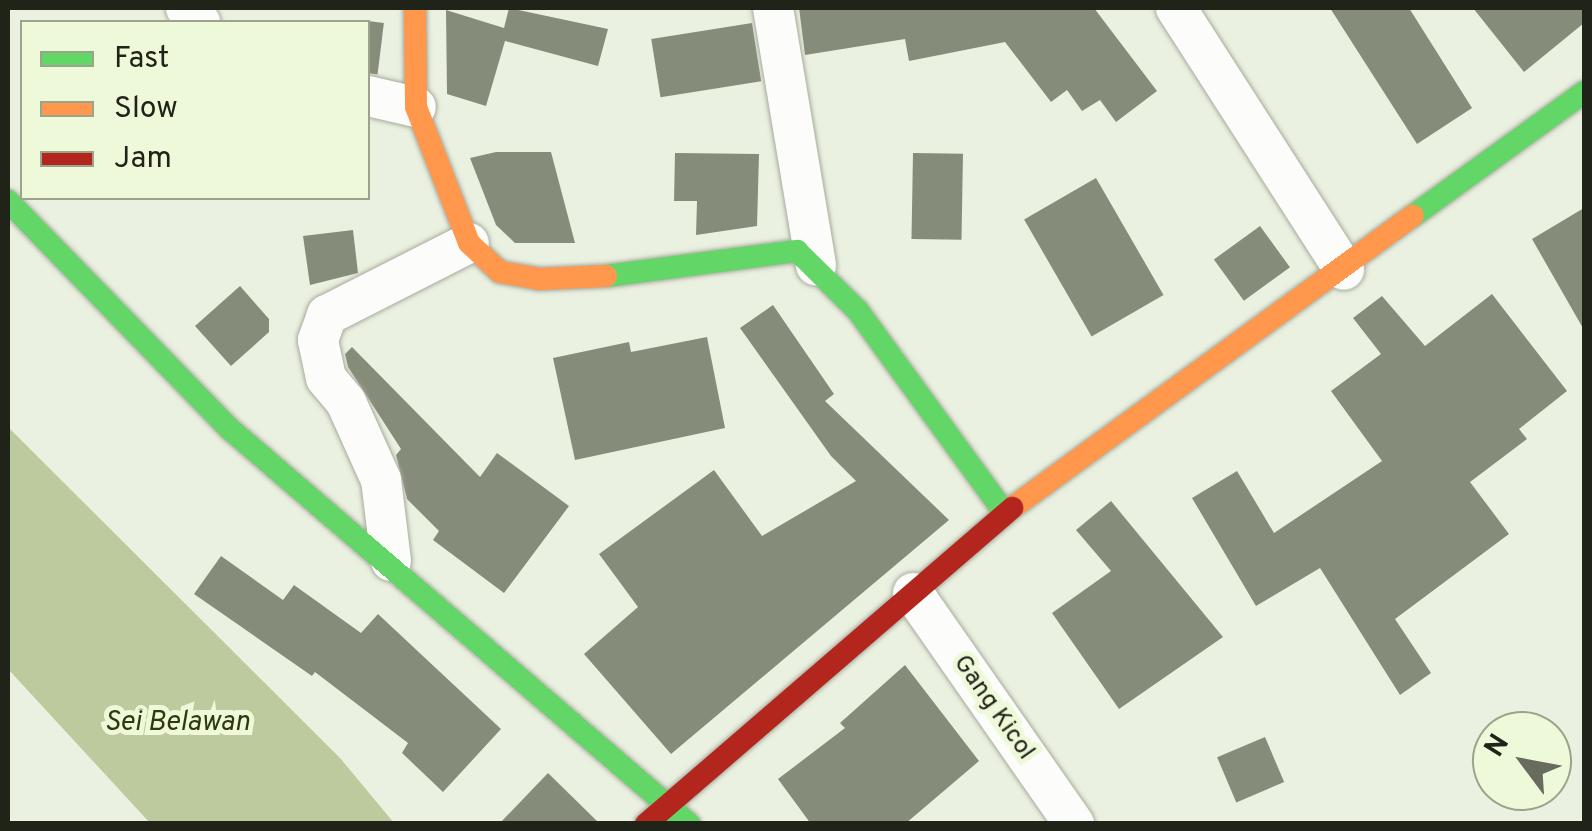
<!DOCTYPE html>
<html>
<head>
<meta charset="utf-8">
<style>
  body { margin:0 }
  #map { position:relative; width:1592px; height:831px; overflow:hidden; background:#ebf1e0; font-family:Overpass,sans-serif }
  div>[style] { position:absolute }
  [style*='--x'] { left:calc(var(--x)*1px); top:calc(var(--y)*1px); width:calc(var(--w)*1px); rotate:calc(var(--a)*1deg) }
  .water>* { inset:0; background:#bcca9e }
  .building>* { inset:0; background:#868c7a; transform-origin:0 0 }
  .roads { filter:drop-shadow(0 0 2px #a6ab9d) drop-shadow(0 0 2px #a6ab9d) }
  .street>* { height:40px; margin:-20px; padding:0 20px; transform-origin:20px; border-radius:20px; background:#fcfdfa }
  .fast>* { height:22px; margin:-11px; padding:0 11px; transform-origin:11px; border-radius:11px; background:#63d668 }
  .slow>* { height:22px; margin:-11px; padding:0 11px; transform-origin:11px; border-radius:11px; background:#ff974d }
  .jam>* { height:22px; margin:-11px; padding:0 11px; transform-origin:11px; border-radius:11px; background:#b3261e }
  span { translate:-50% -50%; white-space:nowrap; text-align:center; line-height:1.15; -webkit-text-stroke:10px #edf9d8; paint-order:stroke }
  .street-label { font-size:25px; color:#202418 }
  .water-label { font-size:28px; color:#2e3910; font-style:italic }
  .frame { position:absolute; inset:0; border:10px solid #202418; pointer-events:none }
  .legend { position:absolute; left:20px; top:20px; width:350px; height:180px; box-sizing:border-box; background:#edf9d8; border:2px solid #9ba48b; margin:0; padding:12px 18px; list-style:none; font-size:30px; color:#202418 }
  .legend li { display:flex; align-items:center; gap:20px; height:50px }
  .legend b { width:50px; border:2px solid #9ba48b }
  .north { position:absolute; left:1472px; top:711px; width:100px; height:100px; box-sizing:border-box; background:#edf9d8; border:2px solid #9ba48b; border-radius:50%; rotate:302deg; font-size:28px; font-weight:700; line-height:40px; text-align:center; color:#202418 }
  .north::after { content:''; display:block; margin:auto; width:35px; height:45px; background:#676c5e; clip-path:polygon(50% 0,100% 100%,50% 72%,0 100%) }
</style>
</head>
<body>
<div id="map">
  <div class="water">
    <div style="clip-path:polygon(8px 427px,340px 758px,394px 823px,150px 823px,8px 669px)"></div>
  </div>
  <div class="building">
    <div style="clip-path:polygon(509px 8px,608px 29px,598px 66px,505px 41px,486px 106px,447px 94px,446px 10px,504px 28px)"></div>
    <div style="clip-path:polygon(799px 8px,1094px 8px,1157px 91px,1116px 122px,1100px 100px,1082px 111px,1067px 90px,1051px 102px,1005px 42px,909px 61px,905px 39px,805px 55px)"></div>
    <div style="clip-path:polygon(1330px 8px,1409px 8px,1472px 108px,1417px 144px)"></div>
    <div style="clip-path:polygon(1473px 8px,1584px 8px,1584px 23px,1524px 72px)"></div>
    <div style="left:368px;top:21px;width:16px;height:52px;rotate:7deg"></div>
    <div style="left:752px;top:23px;width:59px;height:102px;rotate:81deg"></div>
    <div style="clip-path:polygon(496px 152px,551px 152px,575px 243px,515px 243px,496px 225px,470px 158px)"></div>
    <div style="clip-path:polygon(675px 153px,759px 154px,757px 226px,696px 235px,697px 201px,674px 201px)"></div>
    <div style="left:913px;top:153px;width:50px;height:86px;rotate:1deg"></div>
    <div style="left:1096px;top:178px;width:135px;height:83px;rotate:60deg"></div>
    <div style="clip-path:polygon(1584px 208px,1584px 330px,1532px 239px)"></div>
    <div style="left:1260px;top:226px;width:51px;height:57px;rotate:54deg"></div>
    <div style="clip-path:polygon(353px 230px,358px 273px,310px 285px,303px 236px)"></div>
    <div style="clip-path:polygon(240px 286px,269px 319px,269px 332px,231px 366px,195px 326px)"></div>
    <div style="clip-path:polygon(1492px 294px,1567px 391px,1519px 429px,1527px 439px,1470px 482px,1509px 534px,1395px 619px,1431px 673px,1400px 695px,1320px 568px,1256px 606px,1192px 498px,1237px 471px,1274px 533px,1382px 461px,1331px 391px,1381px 354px,1353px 318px,1382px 296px,1425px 346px)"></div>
    <div style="clip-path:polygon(773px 305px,834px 394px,825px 401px,949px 520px,671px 754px,584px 654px,638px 607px,599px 554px,714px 470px,762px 536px,856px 481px,831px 456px,740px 328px)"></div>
    <div style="clip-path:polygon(707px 337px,725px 428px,575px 460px,553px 358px,629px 342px,631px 352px)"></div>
    <div style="clip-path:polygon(352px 347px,480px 477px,497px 453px,569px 506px,504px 593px,433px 540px,439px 531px,407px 499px,396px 455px,401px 449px,348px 367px,345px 354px)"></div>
    <div style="clip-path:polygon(1111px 501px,1223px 637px,1119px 709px,1052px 613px,1111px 571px,1076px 530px)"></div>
    <div style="clip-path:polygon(221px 556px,283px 600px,294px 585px,361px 633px,378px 614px,501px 729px,443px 792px,402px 753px,408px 743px,315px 672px,312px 676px,194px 594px)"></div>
    <div style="clip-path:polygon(905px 665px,979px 761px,905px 824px,811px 824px,778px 779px,845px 728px,840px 723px)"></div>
    <div style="left:1265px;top:737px;width:49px;height:52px;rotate:67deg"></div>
    <div style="clip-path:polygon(548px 773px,600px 824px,499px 824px)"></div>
  </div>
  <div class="roads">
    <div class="street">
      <div style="--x:186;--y:8;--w:20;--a:45"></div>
      <div style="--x:773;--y:8;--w:261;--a:80.5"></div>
      <div style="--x:1176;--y:8;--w:311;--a:57.3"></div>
      <div style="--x:368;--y:96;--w:49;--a:12.9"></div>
      <div style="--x:391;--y:561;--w:82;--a:-97"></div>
      <div style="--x:381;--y:480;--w:85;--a:-114.2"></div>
      <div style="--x:346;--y:402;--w:31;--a:-130"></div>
      <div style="--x:326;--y:378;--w:39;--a:-102"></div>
      <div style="--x:318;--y:340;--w:27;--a:-70"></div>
      <div style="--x:327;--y:315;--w:159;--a:-26.9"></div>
      <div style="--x:913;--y:593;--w:282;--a:55.1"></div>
    </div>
    <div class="fast">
      <div style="--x:8;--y:201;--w:318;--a:45.8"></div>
      <div style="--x:230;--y:429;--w:606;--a:40.71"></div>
      <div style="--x:1413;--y:216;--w:211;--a:-35.9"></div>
      <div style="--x:606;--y:276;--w:193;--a:-7.5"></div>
      <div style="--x:797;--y:251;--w:86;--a:44.5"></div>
      <div style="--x:858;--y:311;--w:250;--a:54"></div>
    </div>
    <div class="slow">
      <div style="--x:415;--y:8;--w:99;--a:89.4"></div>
      <div style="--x:416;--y:107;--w:146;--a:68.7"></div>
      <div style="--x:469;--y:243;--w:42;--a:43.1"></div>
      <div style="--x:500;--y:272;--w:41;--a:9.9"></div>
      <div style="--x:540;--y:279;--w:66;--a:-2.6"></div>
      <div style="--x:1012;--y:508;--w:496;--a:-36.1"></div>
    </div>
    <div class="jam">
      <div style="--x:646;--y:824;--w:484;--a:-40.8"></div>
    </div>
  </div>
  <div class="street-label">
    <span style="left:993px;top:708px;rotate:55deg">Gang Kicol</span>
  </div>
  <div class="water-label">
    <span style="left:177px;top:723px">Sei Belawan</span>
  </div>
  <div class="frame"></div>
  <ul class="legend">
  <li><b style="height:12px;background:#63d668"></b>Fast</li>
  <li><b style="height:12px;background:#ff974d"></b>Slow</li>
  <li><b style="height:12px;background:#b3261e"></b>Jam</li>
  </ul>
  <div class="north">N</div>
</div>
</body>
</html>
